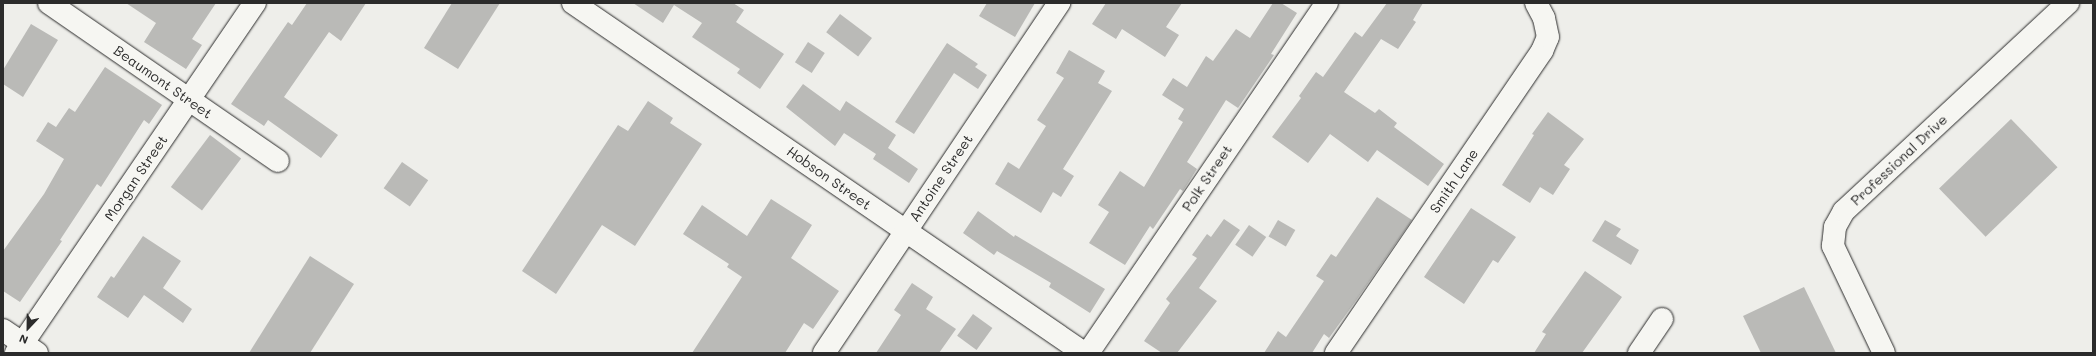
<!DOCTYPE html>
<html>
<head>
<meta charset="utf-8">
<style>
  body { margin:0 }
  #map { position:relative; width:2096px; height:356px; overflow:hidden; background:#eeeeea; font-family:Mali,sans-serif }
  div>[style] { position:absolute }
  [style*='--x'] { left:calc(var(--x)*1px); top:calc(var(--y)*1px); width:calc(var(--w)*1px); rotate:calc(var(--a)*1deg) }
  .building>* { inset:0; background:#babab7; transform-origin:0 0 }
  .roads { filter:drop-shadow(0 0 1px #2b2b2b) drop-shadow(0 0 1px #2b2b2b) }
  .minor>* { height:22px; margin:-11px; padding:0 11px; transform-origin:11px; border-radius:11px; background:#f6f6f2 }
  .tertiary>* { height:22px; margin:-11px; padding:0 11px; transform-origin:11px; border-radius:11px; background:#f6f6f2 }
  span { translate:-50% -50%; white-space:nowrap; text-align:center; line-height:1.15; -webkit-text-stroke:4px #f6f6f2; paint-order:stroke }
  .street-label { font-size:14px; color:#2b2b2b }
  .frame { position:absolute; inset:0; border:4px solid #2b2b2b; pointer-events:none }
  .north { position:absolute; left:8px; top:308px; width:40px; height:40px; -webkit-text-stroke:3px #f6f6f2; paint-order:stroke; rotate:202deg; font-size:11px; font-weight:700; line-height:16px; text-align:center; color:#2b2b2b }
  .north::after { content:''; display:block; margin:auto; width:14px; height:18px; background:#2b2b2b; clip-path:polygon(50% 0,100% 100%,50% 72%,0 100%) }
</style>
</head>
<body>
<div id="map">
  <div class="building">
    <div style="clip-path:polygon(126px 3px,216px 3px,192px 39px,202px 45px,186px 69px,144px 42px,156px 23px)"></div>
    <div style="clip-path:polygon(307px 3px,366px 3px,341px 41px,329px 32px,284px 97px,338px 135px,321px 158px,268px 120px,264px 126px,231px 104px,288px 22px,292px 25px)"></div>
    <div style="clip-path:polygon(452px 3px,500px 3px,458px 69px,424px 48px)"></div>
    <div style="clip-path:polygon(633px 3px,733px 3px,744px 10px,736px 22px,784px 54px,760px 89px,737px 73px,740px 69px,692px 37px,702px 23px,674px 5px,663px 23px)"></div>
    <div style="clip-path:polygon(987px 3px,1035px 3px,1015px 37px,979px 16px)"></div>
    <div style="clip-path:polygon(1106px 3px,1182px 3px,1166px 27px,1179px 35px,1165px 57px,1122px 29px,1116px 39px,1092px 24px)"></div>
    <div style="clip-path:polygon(1273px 3px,1281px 3px,1297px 13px,1271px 54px,1274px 55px,1238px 108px,1226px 100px,1187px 162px,1197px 169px,1183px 191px,1180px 189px,1153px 229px,1150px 226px,1125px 265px,1089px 243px,1109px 212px,1098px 205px,1120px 171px,1144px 187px,1183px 122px,1178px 119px,1184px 109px,1162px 95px,1173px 78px,1187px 87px,1206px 56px,1213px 61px,1236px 29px,1250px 38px)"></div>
    <div style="clip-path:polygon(1387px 3px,1423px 3px,1413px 20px,1416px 22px,1398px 49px,1381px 39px,1344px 92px,1375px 113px,1379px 109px,1397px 123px,1394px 127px,1444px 164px,1428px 186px,1377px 150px,1368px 162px,1330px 134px,1308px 163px,1272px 137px,1301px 98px,1299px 96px,1316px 72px,1323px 77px,1355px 32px,1362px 37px)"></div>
    <div style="left:840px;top:14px;width:40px;height:23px;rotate:37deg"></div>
    <div style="clip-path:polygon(31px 24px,58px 40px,23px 97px,3px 84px,3px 70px)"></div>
    <div style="left:808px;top:42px;width:20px;height:24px;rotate:33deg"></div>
    <div style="clip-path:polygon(947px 43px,978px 64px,975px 67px,987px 75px,978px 89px,954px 73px,914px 134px,895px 122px)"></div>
    <div style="clip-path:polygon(1069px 50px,1105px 71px,1098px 83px,1112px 91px,1063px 169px,1074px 176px,1061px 197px,1053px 192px,1041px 213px,995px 184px,1008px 162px,1019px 169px,1046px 126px,1037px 120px,1064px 78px,1056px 73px)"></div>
    <div style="clip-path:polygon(105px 67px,162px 105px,149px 124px,144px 120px,101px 187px,97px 184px,60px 240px,62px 241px,20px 302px,3px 291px,3px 251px,44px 194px,64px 159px,36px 141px,48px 122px,56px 127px,69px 108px,75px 112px)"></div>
    <div style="clip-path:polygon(803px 84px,840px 111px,846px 101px,896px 135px,888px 148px,918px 169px,909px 183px,873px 159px,876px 154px,844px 133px,835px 146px,786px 107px)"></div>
    <div style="clip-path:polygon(648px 101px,673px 118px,670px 123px,702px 144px,635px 246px,602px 225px,556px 294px,522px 271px,618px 125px,628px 131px)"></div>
    <div style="clip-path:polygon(1548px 112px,1584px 139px,1564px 165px,1570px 169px,1553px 195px,1540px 187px,1530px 203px,1502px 185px,1534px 135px,1532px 134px)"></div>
    <div style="left:2011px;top:119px;width:67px;height:100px;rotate:46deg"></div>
    <div style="left:210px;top:135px;width:39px;height:65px;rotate:37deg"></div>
    <div style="left:402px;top:162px;width:32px;height:32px;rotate:35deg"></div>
    <div style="clip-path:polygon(1377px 197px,1412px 220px,1355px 302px,1329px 338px,1324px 334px,1312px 353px,1264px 353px,1278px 331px,1286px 337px,1324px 281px,1316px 276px,1331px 254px,1336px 257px)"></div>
    <div style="clip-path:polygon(771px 199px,812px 225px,791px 258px,839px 291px,813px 329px,804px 323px,785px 353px,692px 353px,742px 277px,727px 267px,729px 264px,683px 234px,702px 205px,747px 236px)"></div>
    <div style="clip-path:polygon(1471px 208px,1516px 237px,1498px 263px,1493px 260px,1464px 304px,1424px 277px)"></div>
    <div style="clip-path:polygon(978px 211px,1014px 237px,1015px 235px,1105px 289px,1090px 313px,1049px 287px,1051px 283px,997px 251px,994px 255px,963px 233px)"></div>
    <div style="clip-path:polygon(1224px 219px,1240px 230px,1199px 288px,1217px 301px,1177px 353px,1162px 353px,1144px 341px,1170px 303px,1166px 299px,1197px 258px,1192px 255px,1207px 234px,1211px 237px)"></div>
    <div style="left:1278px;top:220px;width:20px;height:19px;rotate:30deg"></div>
    <div style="clip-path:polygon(1605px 220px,1621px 229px,1616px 236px,1639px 250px,1631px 265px,1592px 241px)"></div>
    <div style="left:1249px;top:225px;width:21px;height:24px;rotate:35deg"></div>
    <div style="clip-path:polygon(143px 236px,181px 261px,163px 288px,192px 309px,183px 323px,144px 295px,128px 318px,97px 297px,111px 276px,114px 278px)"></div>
    <div style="clip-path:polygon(310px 256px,354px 284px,310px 353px,249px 353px)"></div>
    <div style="clip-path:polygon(1585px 271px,1622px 297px,1582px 353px,1534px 353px,1546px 334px,1542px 332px)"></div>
    <div style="clip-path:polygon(912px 283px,933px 297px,926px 309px,956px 329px,939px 353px,876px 353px,901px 315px,894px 310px)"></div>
    <div style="clip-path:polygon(1804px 287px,1836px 353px,1761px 353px,1743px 316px)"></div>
    <div style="left:973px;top:314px;width:24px;height:27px;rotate:36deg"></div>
  </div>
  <div class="roads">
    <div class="minor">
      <div style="--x:49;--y:3;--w:278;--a:34.6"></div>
      <div style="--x:573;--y:3;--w:619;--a:34.41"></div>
      <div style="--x:3;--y:330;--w:41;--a:34.1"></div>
      <div style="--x:16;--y:353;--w:424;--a:-55.7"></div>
      <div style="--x:824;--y:353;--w:422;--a:-56.1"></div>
      <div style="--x:1336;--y:353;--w:366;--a:-55.7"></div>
      <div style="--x:1542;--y:51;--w:15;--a:-67"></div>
      <div style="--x:1548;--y:37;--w:19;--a:-102"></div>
      <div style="--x:1544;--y:18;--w:17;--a:-118"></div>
      <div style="--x:1639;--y:353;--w:41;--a:-55.9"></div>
      <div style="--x:1884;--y:353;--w:119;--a:-115.5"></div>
      <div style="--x:1833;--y:246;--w:19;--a:-84"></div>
      <div style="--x:1835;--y:227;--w:18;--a:-61"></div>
      <div style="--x:1844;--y:211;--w:306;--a:-42.9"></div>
    </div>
    <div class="tertiary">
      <div style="--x:1088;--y:353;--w:424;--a:-55.7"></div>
    </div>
  </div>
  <div class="street-label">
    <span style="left:163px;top:82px;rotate:35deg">Beaumont Street</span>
    <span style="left:1899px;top:160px;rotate:-43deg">Professional Drive</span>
    <span style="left:136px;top:178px;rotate:-56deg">Morgan Street</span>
    <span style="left:829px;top:178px;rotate:35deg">Hobson Street</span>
    <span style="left:941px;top:178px;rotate:-56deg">Antoine Street</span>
    <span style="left:1207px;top:178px;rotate:-56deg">Polk Street</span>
    <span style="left:1454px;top:181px;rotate:-56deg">Smith Lane</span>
  </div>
  <div class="frame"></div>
  <div class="north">N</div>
</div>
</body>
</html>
